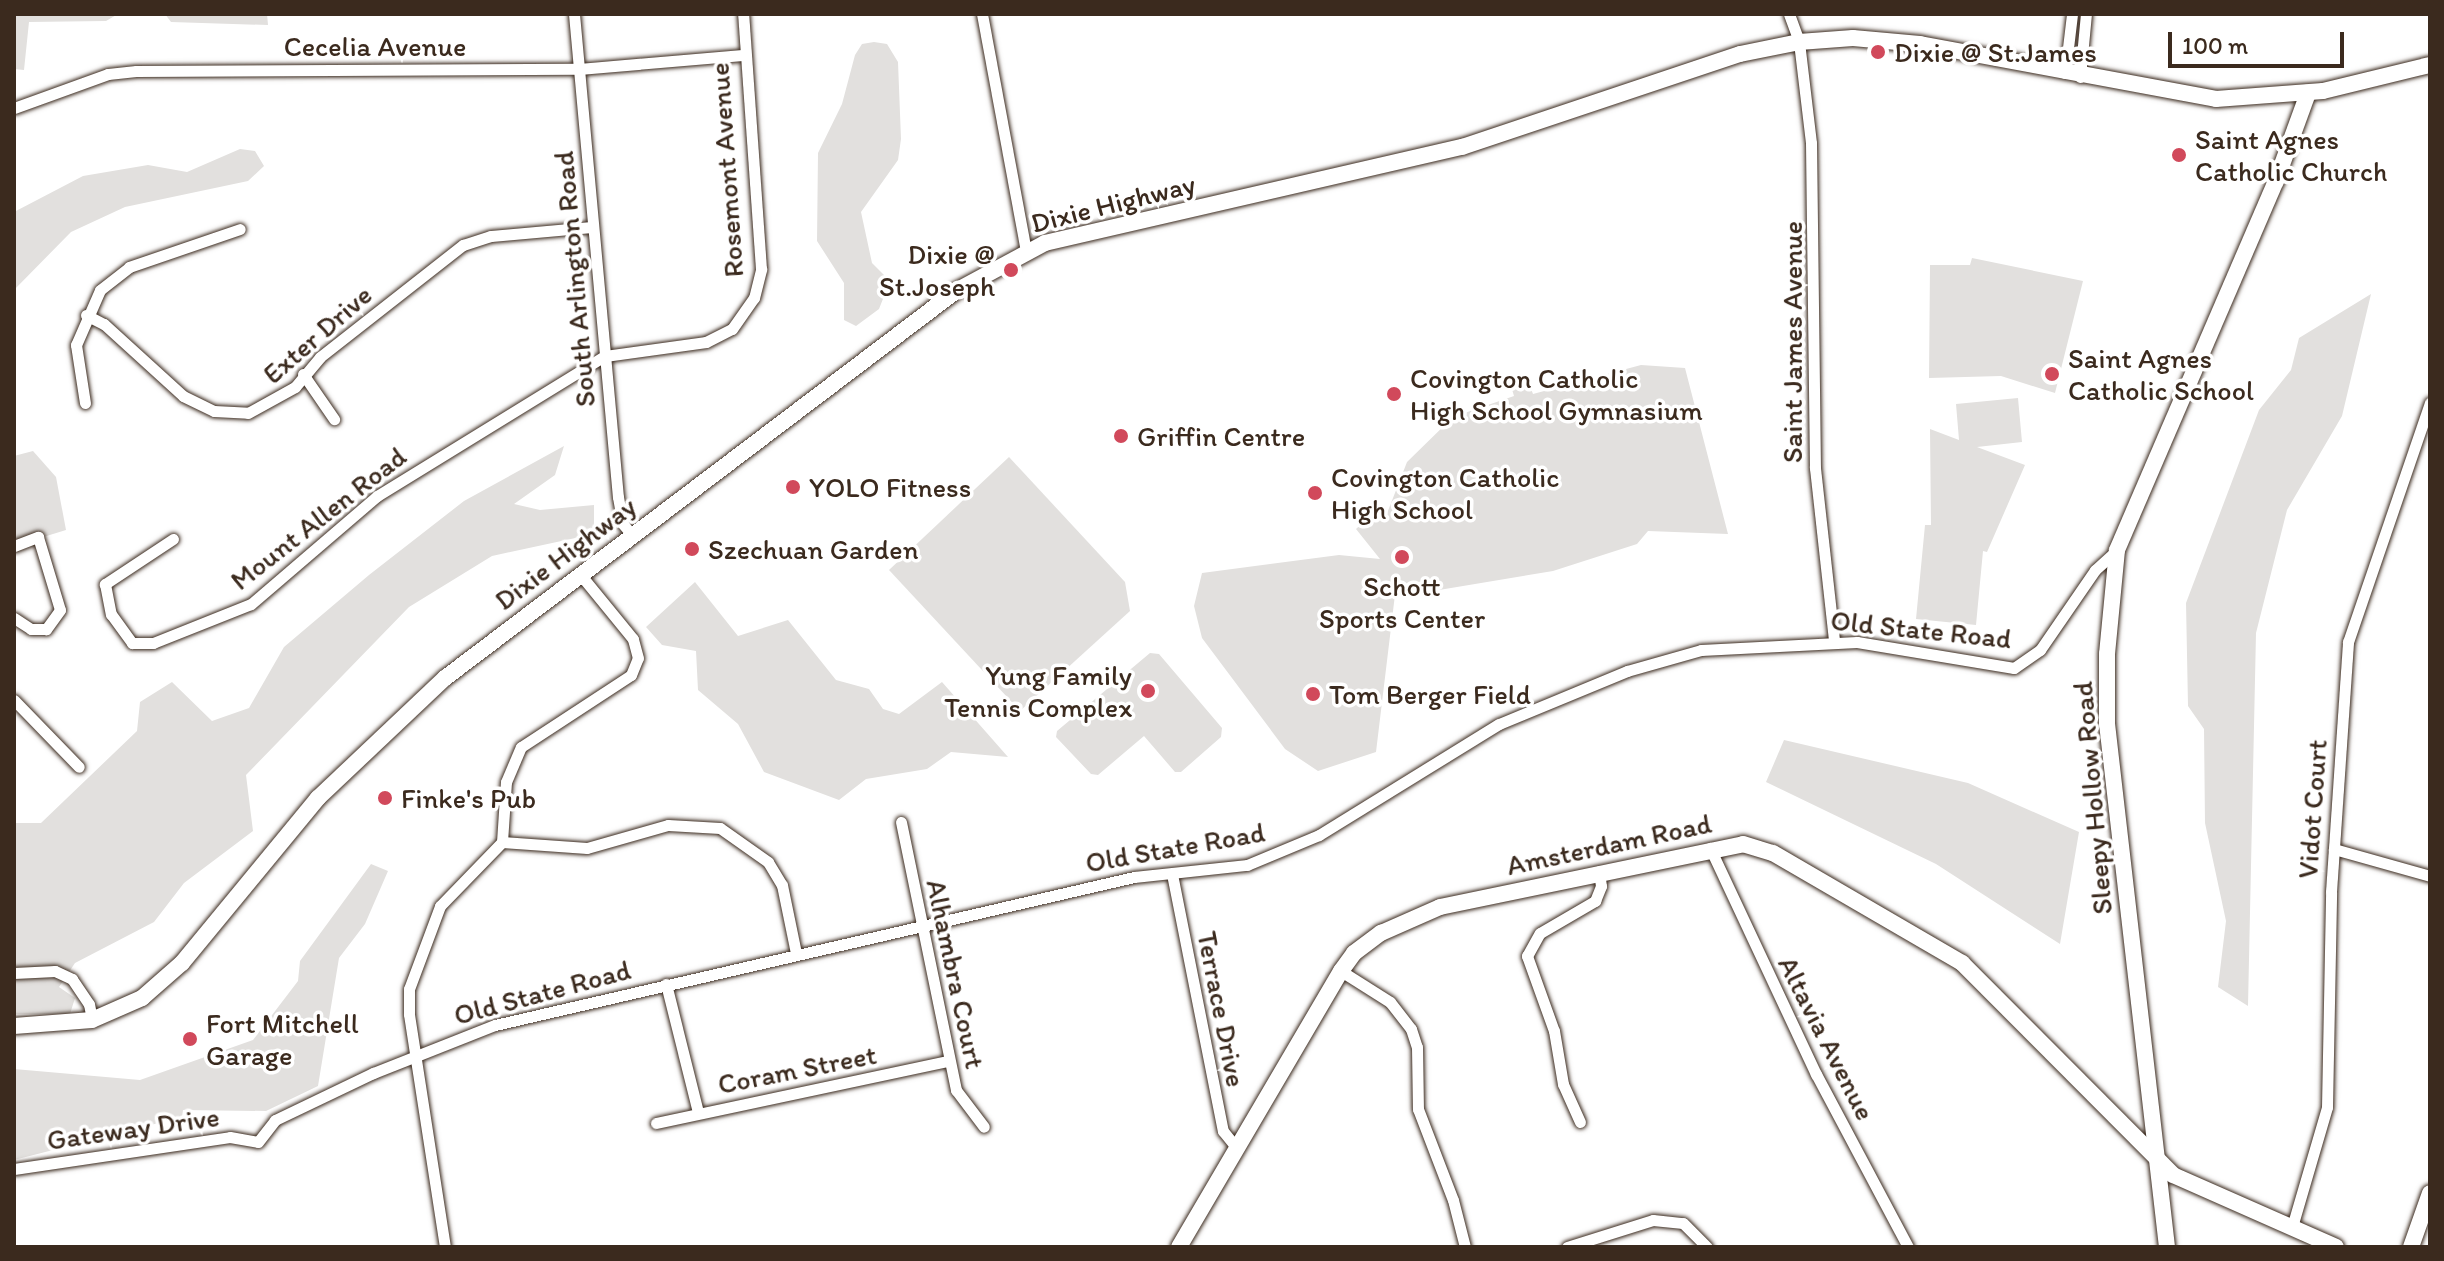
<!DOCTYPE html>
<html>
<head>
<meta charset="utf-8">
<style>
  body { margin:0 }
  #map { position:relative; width:2444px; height:1261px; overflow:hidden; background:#fff; font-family:Itim,sans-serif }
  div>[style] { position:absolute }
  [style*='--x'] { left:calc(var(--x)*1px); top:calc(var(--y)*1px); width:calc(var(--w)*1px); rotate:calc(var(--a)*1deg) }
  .green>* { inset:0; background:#e2e0de }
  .roads { filter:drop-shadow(0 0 2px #3b2a1e) drop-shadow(0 0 2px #3b2a1e) }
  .street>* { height:11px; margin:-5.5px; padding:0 5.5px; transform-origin:5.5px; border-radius:5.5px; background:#fff }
  .secondary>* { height:16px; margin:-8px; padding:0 8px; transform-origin:8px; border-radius:8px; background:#fff }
  .primary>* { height:16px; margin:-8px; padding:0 8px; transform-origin:8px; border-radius:8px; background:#fff }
  .dots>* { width:22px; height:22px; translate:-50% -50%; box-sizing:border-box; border:4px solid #fff; border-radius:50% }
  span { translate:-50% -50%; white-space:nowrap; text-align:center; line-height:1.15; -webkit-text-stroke:7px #fff; paint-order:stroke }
  .street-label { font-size:28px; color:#3b2a1e }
  .poi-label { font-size:28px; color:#3b2a1e }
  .left { translate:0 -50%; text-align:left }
  .right { translate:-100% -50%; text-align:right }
  .frame { position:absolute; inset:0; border:16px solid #3b2a1e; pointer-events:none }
  .scale { position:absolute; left:2168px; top:32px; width:176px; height:36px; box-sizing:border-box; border:4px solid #3b2a1e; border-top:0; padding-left:10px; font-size:24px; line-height:28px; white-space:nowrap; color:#3b2a1e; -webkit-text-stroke:6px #fff; paint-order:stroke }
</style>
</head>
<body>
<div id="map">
  <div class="green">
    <div style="clip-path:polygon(14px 14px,118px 14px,106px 21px,29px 22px,24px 70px,14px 69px)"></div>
    <div style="clip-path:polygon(165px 14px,267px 14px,268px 25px,171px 22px)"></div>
    <div style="clip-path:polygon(874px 42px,887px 44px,898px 62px,901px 139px,898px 160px,861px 212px,872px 263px,890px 281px,879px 309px,856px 326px,844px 320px,844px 283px,817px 241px,818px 153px,842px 104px,855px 55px,862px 44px)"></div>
    <div style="clip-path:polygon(240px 149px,255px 151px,264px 166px,248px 181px,125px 207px,71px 232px,14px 290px,14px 212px,83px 176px,148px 165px,187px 172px)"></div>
    <div style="clip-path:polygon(1972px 258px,2083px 281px,2055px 393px,2001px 376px,1929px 378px,1930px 265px,1970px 265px)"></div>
    <div style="clip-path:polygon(2371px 294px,2342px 416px,2287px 510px,2256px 633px,2248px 1006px,2218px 987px,2226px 921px,2205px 823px,2204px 729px,2188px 706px,2186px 603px,2259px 410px,2291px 370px,2299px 338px)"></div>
    <div style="clip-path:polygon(1641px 365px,1685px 368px,1728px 534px,1648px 531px,1637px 544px,1553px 571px,1421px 593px,1397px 578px,1376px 752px,1318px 771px,1285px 749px,1202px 638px,1194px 606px,1202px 573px,1339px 555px,1380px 559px,1356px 529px,1369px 517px,1386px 516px,1407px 462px,1453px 417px,1514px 396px,1511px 386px,1528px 381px,1533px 394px)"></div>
    <div style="clip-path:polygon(2018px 398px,2022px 442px,1977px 447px,2025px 465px,1987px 552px,1983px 551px,1976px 625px,1916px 619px,1925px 525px,1931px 525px,1930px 429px,1959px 440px,1956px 404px)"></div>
    <div style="clip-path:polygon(564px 446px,555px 475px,514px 504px,540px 510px,594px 505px,594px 534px,492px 556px,409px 607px,246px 775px,253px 831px,184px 883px,154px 922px,75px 963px,59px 987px,75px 998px,70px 1014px,14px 1014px,14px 823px,41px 823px,137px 731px,140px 702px,172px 682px,212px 721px,249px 708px,284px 647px,369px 575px,464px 501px)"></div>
    <div style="clip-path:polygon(33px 451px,56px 477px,66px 530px,14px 546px,14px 456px)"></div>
    <div style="clip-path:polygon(1009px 457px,1125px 582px,1130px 611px,1020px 711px,889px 570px)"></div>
    <div style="clip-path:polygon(695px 582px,738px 636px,788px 620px,836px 680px,869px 689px,883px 709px,899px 714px,942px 682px,1008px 757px,951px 752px,927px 769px,866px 779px,839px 800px,764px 772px,738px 724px,698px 690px,696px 651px,662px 645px,646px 627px)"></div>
    <div style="clip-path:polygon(1150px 653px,1159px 654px,1222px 728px,1221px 737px,1181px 772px,1175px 772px,1144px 736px,1098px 775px,1091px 774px,1056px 737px,1057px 731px)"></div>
    <div style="clip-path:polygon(1784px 740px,1968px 783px,2079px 832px,2060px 944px,1936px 864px,1766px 782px)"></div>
    <div style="clip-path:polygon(371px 864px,388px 871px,365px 924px,339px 958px,318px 1086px,266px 1111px,183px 1110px,182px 1117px,14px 1160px,14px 1069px,140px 1080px,253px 1040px,298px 981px,300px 961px)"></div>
  </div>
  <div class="roads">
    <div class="street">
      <div style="--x:574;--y:14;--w:485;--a:84.8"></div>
      <div style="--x:618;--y:497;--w:27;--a:80"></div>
      <div style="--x:623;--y:524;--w:14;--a:51"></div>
      <div style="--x:982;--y:14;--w:241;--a:79.5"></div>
      <div style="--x:1789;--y:14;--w:30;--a:70"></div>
      <div style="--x:1799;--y:42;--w:102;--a:83.2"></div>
      <div style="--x:1811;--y:143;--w:325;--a:89.3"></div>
      <div style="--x:1815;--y:468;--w:174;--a:83.7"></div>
      <div style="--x:2065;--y:73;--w:59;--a:-83.2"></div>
      <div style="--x:2080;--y:77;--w:63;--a:-84.6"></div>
      <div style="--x:14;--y:108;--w:100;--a:-19.9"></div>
      <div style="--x:108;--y:74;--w:28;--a:-6"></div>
      <div style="--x:136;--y:71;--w:443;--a:-0.3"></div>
      <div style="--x:579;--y:69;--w:164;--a:-4.9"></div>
      <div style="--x:86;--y:315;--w:20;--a:27"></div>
      <div style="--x:104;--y:324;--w:107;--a:42.3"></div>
      <div style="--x:183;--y:396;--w:34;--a:26"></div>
      <div style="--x:214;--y:411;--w:34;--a:3"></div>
      <div style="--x:248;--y:413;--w:54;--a:-29"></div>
      <div style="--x:295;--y:387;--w:39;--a:-50"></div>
      <div style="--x:320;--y:357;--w:182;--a:-38.1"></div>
      <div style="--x:463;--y:245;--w:29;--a:-18"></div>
      <div style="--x:491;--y:236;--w:101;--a:-5.1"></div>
      <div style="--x:303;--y:374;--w:55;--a:55.4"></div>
      <div style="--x:85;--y:403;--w:59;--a:-98.8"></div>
      <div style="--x:76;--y:345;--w:60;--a:-66.4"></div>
      <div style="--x:100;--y:290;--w:37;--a:-38"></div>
      <div style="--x:129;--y:267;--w:117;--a:-18.9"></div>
      <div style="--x:173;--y:539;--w:82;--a:146.5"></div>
      <div style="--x:105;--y:584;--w:31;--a:79"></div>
      <div style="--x:111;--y:614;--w:36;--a:54"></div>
      <div style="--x:132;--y:643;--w:21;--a:0"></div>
      <div style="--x:153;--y:643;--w:105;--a:-21.7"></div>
      <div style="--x:251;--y:604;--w:166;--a:-40.6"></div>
      <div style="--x:377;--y:496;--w:268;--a:-31.6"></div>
      <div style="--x:605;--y:356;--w:102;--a:-7.9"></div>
      <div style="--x:706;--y:342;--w:29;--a:-27"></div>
      <div style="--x:732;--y:329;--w:38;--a:-55"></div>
      <div style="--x:754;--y:298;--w:30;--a:-76"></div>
      <div style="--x:761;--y:269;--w:256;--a:-94"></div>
      <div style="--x:14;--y:546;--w:26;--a:-21"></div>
      <div style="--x:38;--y:537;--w:76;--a:73.2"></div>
      <div style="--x:60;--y:610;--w:24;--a:126"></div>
      <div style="--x:46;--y:629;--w:15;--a:180"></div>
      <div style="--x:31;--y:629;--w:20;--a:-147"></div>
      <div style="--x:14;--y:700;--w:93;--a:45.9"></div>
      <div style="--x:901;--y:822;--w:274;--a:78.4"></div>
      <div style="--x:956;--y:1090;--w:46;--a:52.9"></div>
      <div style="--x:502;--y:842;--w:85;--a:4"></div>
      <div style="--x:587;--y:848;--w:84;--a:-15.9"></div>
      <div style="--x:668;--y:825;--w:52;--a:3.3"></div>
      <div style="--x:720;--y:828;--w:59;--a:35.3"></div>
      <div style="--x:768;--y:862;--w:27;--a:59"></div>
      <div style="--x:782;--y:885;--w:69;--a:78.4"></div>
      <div style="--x:1710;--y:848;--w:250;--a:64.9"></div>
      <div style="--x:1816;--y:1074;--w:196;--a:62"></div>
      <div style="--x:2334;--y:849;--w:100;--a:15.7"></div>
      <div style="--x:1172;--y:874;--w:262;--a:78.8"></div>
      <div style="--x:1223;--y:1131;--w:22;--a:51"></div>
      <div style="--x:1341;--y:971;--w:58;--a:32.3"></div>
      <div style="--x:1390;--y:1002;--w:34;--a:52"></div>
      <div style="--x:1411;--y:1029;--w:19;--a:72"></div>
      <div style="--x:1417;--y:1047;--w:62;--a:89.1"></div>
      <div style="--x:1418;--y:1109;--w:97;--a:69"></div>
      <div style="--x:1453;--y:1200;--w:49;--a:75.7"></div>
      <div style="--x:14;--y:973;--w:41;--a:-2.8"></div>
      <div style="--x:55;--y:971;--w:19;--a:25"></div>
      <div style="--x:72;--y:979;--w:30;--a:56"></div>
      <div style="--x:89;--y:1004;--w:16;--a:79"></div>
      <div style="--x:666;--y:984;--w:132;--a:76"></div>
      <div style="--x:1580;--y:1122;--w:42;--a:-114.1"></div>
      <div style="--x:1563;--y:1084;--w:54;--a:-99.6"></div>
      <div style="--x:1554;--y:1031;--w:80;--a:-109.8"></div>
      <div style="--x:1527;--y:956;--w:26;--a:-61"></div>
      <div style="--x:1540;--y:933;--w:64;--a:-30.2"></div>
      <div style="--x:1595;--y:901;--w:16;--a:-68"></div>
      <div style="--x:1601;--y:886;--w:15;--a:-98"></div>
      <div style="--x:656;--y:1123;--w:299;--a:-12"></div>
      <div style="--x:14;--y:1169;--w:218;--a:-8.4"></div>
      <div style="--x:230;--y:1137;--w:28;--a:10"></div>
      <div style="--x:258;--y:1142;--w:28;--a:-52"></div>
      <div style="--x:275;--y:1120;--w:109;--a:-25.6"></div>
      <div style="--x:373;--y:1073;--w:131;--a:-21.5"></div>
      <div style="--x:495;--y:1025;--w:656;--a:-13.04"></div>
      <div style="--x:1134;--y:877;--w:114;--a:-6.1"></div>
      <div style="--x:1247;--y:865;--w:78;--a:-22.6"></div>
      <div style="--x:1319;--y:835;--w:211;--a:-31.7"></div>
      <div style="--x:1499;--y:724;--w:139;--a:-22.5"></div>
      <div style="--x:1627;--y:671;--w:77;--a:-15.8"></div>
      <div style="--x:1701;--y:650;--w:156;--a:-2.9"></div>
      <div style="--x:1857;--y:642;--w:159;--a:9.4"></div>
      <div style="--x:2014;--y:668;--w:32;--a:-35"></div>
      <div style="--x:2040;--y:650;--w:97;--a:-55.5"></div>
      <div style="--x:2095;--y:570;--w:30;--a:-42"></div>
      <div style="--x:2292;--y:1227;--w:125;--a:-73.7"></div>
      <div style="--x:2327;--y:1107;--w:215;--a:-88.9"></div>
      <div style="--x:2331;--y:892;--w:251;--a:-86.1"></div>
      <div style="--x:2348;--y:642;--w:253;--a:-71.1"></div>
      <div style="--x:445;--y:1247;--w:236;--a:-98.8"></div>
      <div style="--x:409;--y:1014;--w:25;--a:-90"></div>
      <div style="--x:409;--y:989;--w:89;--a:-69.5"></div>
      <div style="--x:440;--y:906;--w:89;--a:-45.9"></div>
      <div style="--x:502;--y:842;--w:60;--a:-86.2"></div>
      <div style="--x:506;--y:782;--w:38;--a:-67"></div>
      <div style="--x:521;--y:747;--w:131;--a:-33.2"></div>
      <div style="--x:631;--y:675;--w:18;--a:-68"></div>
      <div style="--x:638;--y:658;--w:20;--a:-105"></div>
      <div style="--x:633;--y:639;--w:84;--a:-129.2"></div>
      <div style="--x:1567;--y:1247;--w:90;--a:-17.4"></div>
      <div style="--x:1653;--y:1220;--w:30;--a:6"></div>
      <div style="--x:1683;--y:1223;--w:34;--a:45"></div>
    </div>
    <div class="secondary">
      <div style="--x:1179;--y:1247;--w:320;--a:-59.6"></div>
      <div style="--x:1341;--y:971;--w:22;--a:-54"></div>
      <div style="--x:1354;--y:953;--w:34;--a:-37"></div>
      <div style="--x:1381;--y:933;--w:64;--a:-23.8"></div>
      <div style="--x:1440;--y:907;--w:309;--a:-11.7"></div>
      <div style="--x:1743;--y:844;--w:31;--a:17"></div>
      <div style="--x:1773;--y:853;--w:219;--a:30.2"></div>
      <div style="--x:1962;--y:963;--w:299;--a:45.1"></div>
      <div style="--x:2173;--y:1175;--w:178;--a:23.8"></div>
      <div style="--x:2167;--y:1247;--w:526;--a:-96.54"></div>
      <div style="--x:2107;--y:724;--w:70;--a:-90"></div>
      <div style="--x:2107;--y:654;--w:104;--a:-84.5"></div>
      <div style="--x:2117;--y:550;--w:402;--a:-66.7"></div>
      <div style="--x:2276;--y:181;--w:94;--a:-70"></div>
      <div style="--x:2411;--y:1247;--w:57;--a:-70.6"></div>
    </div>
    <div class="primary">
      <div style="--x:14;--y:1026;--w:78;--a:-4.4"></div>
      <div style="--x:92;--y:1020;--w:55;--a:-23.7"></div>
      <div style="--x:142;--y:998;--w:53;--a:-41.2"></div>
      <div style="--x:182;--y:963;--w:214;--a:-50.5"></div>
      <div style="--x:318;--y:798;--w:175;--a:-43.4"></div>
      <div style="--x:445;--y:678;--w:641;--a:-37.14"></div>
      <div style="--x:956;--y:291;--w:101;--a:-28.3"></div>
      <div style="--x:1045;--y:243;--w:428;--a:-13"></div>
      <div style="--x:1462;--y:147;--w:293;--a:-18.5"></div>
      <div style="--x:1740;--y:54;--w:60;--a:-11.5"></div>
      <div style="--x:1799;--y:42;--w:54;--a:-4.2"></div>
      <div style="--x:1853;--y:38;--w:67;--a:5.1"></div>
      <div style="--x:1920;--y:44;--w:301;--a:10.5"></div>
      <div style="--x:2216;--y:99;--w:107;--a:-4.3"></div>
      <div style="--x:2323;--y:91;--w:110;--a:-13.7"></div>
    </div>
  </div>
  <div class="dots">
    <div style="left:1878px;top:52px;background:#d1495b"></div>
    <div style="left:2179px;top:155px;background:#d1495b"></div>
    <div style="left:1011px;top:270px;background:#d1495b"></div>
    <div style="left:2052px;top:374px;background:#d1495b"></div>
    <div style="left:1394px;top:394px;background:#d1495b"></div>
    <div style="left:1121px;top:436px;background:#d1495b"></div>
    <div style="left:793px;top:487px;background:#d1495b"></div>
    <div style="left:1315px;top:493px;background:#d1495b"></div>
    <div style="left:692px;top:549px;background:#d1495b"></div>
    <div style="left:1402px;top:557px;background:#d1495b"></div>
    <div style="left:1148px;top:691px;background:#d1495b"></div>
    <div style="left:1313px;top:694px;background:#d1495b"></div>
    <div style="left:385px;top:798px;background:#d1495b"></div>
    <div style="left:190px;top:1039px;background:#d1495b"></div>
  </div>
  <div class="street-label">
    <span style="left:375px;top:46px">Cecelia Avenue</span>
    <span style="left:726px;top:170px;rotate:-94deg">Rosemont Avenue</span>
    <span style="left:1113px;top:203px;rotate:-14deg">Dixie Highway</span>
    <span style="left:574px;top:279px;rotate:-95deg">South Arlington Road</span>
    <span style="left:317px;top:334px;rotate:-41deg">Exter Drive</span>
    <span style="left:1792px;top:342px;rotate:-90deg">Saint James Avenue</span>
    <span style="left:318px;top:518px;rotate:-38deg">Mount Allen Road</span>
    <span style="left:565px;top:553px;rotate:-37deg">Dixie Highway</span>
    <span style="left:1921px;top:629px;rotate:6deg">Old State Road</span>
    <span style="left:2092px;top:798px;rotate:-95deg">Sleepy Hollow Road</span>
    <span style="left:2312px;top:809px;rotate:-86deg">Vidot Court</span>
    <span style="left:1609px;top:844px;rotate:-12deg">Amsterdam Road</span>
    <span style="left:1175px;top:847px;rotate:-10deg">Old State Road</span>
    <span style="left:956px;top:974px;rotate:78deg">Alhambra Court</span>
    <span style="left:542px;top:992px;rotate:-15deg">Old State Road</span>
    <span style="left:1222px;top:1009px;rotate:79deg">Terrace Drive</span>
    <span style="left:1827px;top:1038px;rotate:63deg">Altavia Avenue</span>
    <span style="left:797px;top:1069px;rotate:-11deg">Coram Street</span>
    <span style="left:133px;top:1128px;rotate:-8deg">Gateway Drive</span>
  </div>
  <div class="poi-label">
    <span class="left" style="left:1894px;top:52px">Dixie @ St.James</span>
    <span class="left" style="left:2195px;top:155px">Saint Agnes<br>Catholic Church</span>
    <span class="right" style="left:995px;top:270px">Dixie @<br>St.Joseph</span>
    <span class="left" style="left:2068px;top:374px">Saint Agnes<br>Catholic School</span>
    <span class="left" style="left:1410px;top:394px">Covington Catholic<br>High School Gymnasium</span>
    <span class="left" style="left:1137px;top:436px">Griffin Centre</span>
    <span class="left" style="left:1331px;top:493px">Covington Catholic<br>High School</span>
    <span class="left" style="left:809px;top:487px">YOLO Fitness</span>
    <span class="left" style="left:708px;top:549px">Szechuan Garden</span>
    <span style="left:1402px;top:602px">Schott<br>Sports Center</span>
    <span class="right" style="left:1132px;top:691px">Yung Family<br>Tennis Complex</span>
    <span class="left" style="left:1329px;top:694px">Tom Berger Field</span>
    <span class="left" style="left:401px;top:798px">Finke's Pub</span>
    <span class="left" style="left:206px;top:1039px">Fort Mitchell<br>Garage</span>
  </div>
  <div class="frame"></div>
  <div class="scale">100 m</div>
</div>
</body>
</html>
